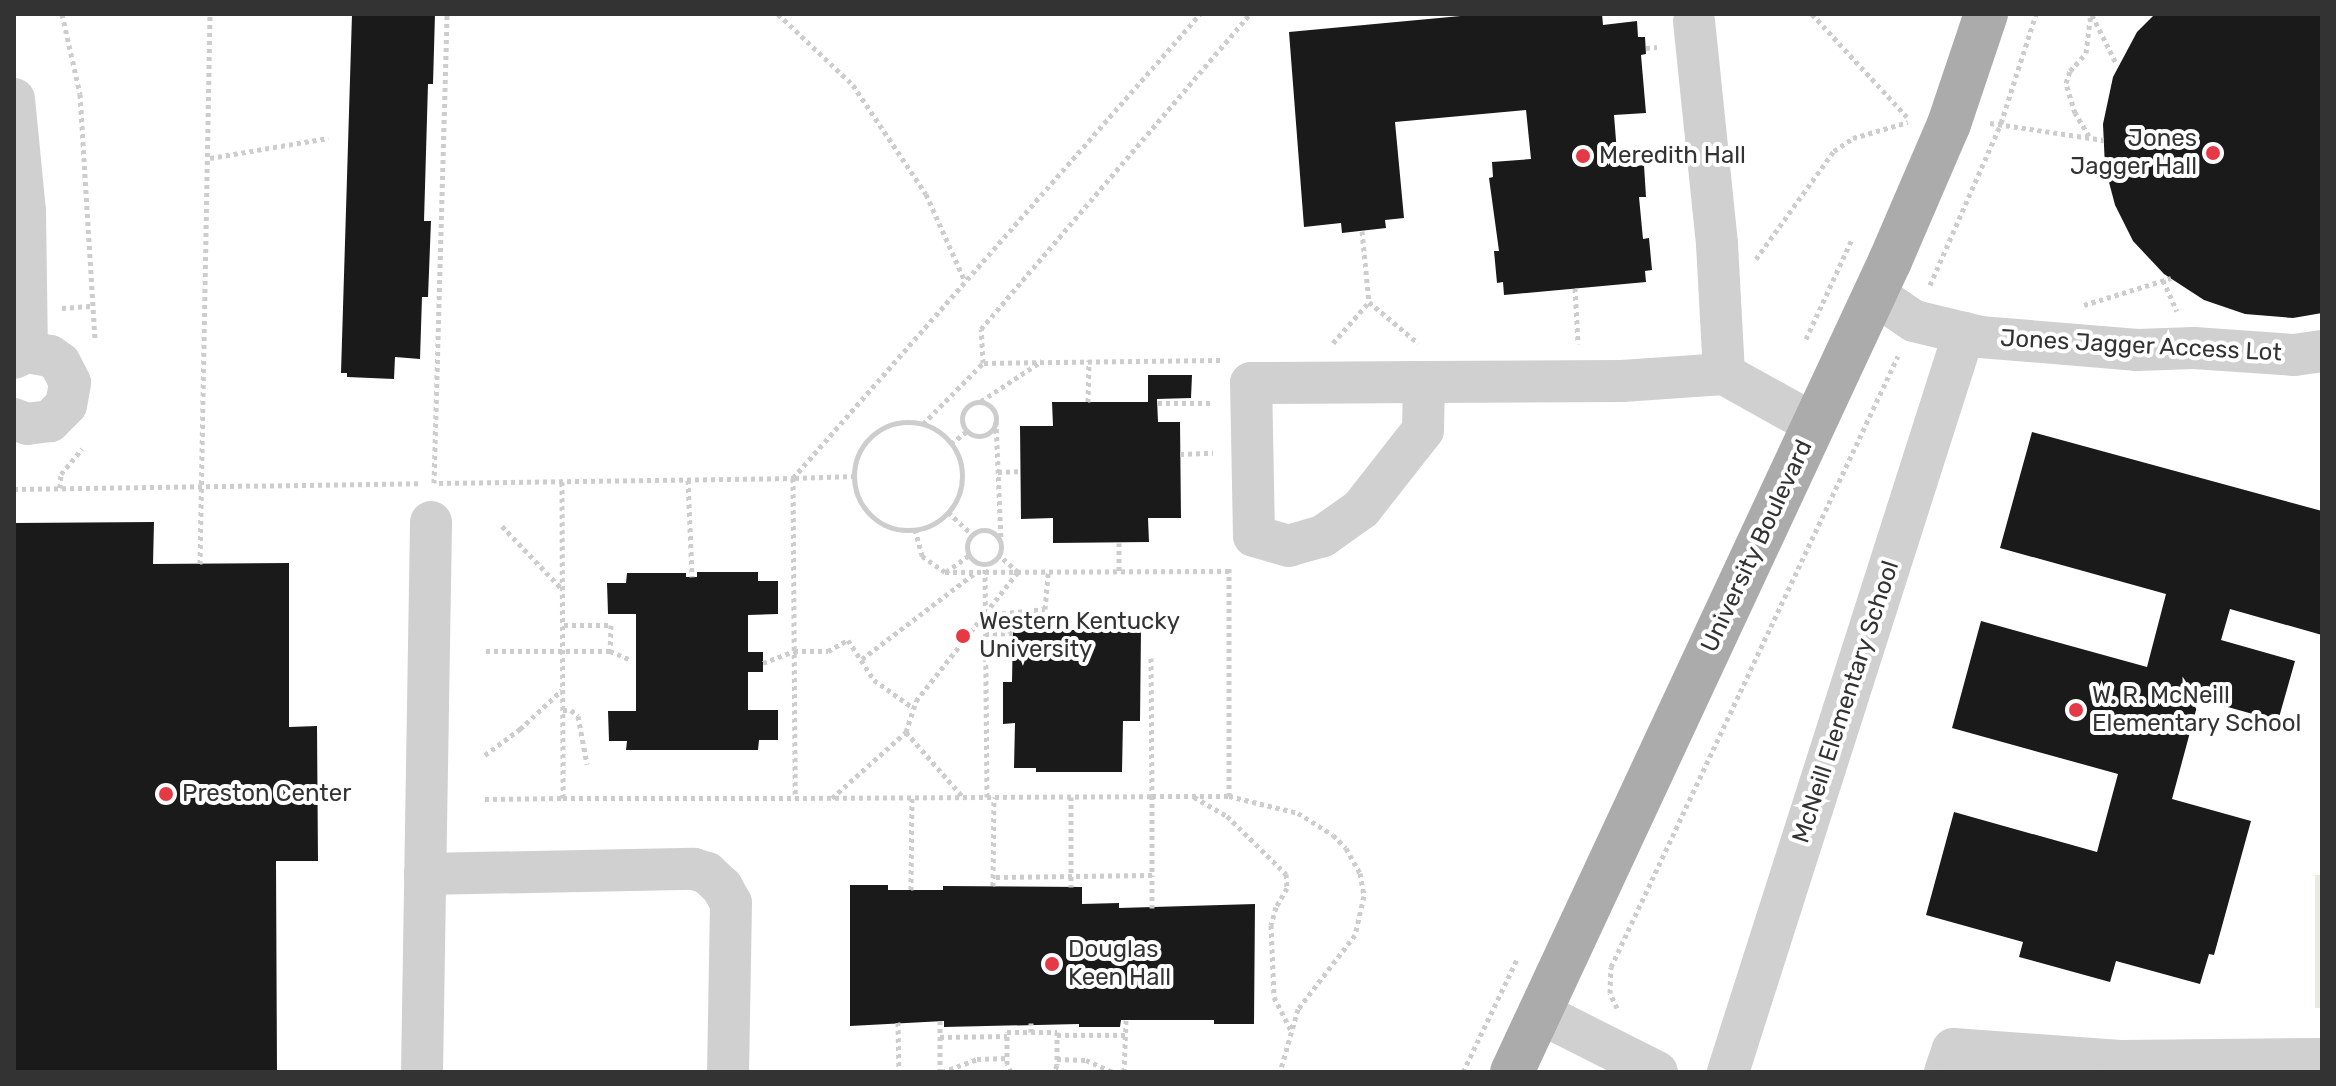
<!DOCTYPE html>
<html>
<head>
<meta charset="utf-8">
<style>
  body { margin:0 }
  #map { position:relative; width:2336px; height:1086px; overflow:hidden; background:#fff; font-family:Rubik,sans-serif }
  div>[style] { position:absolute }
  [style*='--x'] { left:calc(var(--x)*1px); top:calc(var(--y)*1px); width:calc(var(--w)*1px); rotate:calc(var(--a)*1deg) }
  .green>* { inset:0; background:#e6ecdf; transform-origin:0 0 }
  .building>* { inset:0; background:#1a1a1a }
  .path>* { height:5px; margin-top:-2.5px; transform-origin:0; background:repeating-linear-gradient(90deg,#cdcdcd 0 4px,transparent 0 8px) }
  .path>.ring { margin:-2.5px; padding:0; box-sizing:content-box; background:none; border:5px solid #cdcdcd; border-radius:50% }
  .minor>* { height:42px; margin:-21px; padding:0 21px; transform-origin:21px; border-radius:21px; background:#d0d0d0 }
  .major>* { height:44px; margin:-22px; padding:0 22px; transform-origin:22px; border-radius:22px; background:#ababab }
  .dots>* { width:22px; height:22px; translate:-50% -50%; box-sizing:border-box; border:4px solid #fff; border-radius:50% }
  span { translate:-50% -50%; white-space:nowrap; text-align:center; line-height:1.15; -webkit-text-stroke:8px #fff; paint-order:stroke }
  .poi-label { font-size:24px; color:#333 }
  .right { translate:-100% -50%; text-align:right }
  .left { translate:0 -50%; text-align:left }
  .street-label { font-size:24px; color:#333 }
  .frame { position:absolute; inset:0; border:16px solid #333; pointer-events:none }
</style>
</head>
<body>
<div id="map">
  <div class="green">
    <div style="left:2315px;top:875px;width:7px;height:133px"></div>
  </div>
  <div class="building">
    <div style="clip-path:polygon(352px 14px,435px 14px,433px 84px,428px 84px,424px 221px,431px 221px,428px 297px,422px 297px,420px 359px,395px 357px,394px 379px,347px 377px,347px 373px,341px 373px)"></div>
    <div style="clip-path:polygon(1482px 14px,1602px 14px,1603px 25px,1637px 21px,1638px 37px,1645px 37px,1646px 54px,1641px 55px,1646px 113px,1614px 115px,1617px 153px,1635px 151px,1636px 166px,1644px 165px,1646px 197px,1639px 197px,1643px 239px,1649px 238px,1652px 270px,1645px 271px,1646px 282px,1504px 295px,1503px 282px,1497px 283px,1494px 251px,1499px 251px,1489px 178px,1493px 177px,1492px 162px,1531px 159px,1526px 110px,1395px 122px,1404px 218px,1385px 220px,1386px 228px,1342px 233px,1341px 223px,1304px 227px,1289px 32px)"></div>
    <div style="clip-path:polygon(2155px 14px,2322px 14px,2322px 313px,2293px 318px,2245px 314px,2204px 300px,2164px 274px,2133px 241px,2115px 205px,2105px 167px,2103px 124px,2113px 77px,2137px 32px)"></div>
    <div style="clip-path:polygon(1148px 375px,1192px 375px,1191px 398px,1157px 399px,1158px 422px,1180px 422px,1181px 518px,1148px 518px,1149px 542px,1053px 543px,1053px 518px,1021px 519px,1020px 426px,1053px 426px,1052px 402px,1148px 402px)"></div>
    <div style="clip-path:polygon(2032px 432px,2322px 511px,2322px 635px,2230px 609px,2221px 640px,2295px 661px,2278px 721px,2199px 699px,2172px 799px,2251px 821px,2214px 955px,2209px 954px,2200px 984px,2116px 961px,2110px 982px,2019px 957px,2023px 942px,1926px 915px,1954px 812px,2097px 852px,2118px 774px,1952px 728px,1981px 621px,2147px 667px,2166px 594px,2000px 548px)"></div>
    <div style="clip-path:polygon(154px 522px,153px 564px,289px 563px,289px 727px,317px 726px,318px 861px,276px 861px,277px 1072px,14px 1072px,14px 523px)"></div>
    <div style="clip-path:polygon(697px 572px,758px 572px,758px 581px,778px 581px,778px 614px,748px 615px,748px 652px,763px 652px,763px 672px,748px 672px,748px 710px,778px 710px,778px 740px,759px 740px,758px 750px,626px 750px,627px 741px,609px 741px,608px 711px,636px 711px,636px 614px,608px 614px,607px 583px,626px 583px,627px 573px,686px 573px,686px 577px,697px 577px)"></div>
    <div style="clip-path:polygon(1044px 625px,1044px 630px,1141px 630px,1140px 721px,1123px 721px,1122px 772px,1036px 772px,1036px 768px,1014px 768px,1015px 723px,1003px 724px,1003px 682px,1012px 682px,1013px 626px)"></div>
    <div style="clip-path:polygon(850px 885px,888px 885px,888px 890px,943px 890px,943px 886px,1082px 887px,1082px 904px,1119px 903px,1119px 908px,1255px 904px,1254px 1024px,1214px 1024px,1214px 1020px,1121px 1020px,1120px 1027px,1079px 1027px,1079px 1024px,944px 1027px,944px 1021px,850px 1026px)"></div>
  </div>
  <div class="path">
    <div style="--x:62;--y:14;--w:82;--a:77.3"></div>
    <div style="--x:80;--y:94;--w:248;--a:86.5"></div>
    <div style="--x:778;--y:14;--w:103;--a:43.4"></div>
    <div style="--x:853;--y:85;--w:131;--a:56.2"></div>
    <div style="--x:926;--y:194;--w:95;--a:65.9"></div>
    <div style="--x:1812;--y:14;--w:140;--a:47.3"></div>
    <div style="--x:2092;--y:15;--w:56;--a:63.4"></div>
    <div style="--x:1646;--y:48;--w:11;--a:-5"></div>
    <div style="--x:1990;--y:123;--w:115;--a:8.5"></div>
    <div style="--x:2089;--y:136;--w:27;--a:-121"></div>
    <div style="--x:2075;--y:113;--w:31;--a:-107"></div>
    <div style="--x:2066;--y:83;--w:13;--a:-72"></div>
    <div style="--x:2070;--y:71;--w:24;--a:-48"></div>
    <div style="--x:2086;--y:53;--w:39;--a:-83"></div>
    <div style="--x:210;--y:158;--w:120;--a:-9.6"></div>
    <div style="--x:1362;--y:231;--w:71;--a:84.4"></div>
    <div style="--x:1756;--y:259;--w:133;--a:-54.2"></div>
    <div style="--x:1834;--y:151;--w:23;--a:-34"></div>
    <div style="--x:1853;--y:138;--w:57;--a:-16.2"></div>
    <div style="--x:2163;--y:280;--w:34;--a:66"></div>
    <div style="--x:1930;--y:285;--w:177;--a:-66.3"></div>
    <div style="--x:2001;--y:123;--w:114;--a:-72.2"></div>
    <div style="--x:1575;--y:288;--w:56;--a:86.9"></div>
    <div style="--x:2084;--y:305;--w:91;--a:-17.2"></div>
    <div style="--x:62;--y:308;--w:31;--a:-4"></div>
    <div style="--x:1806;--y:339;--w:110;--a:-65.3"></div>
    <div style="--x:1333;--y:343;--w:55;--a:-48.7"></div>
    <div style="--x:1369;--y:302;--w:64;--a:39.9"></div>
    <div style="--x:1220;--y:360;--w:237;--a:179.3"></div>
    <div style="--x:983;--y:363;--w:34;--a:-93"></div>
    <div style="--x:981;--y:329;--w:414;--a:-49.5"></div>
    <div style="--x:981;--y:401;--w:73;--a:-33.3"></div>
    <div class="ring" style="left:962px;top:402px;width:29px;height:29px"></div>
    <div style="--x:1088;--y:402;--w:42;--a:-88.6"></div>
    <div style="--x:1158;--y:403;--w:55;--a:0"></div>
    <div style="--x:996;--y:421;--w:121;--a:87.6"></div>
    <div class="ring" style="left:854px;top:422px;width:103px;height:103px"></div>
    <div style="--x:923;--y:424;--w:86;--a:-45.5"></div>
    <div style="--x:951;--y:444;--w:21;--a:-39"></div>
    <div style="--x:1180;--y:454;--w:33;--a:-2"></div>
    <div style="--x:998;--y:472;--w:23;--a:-2"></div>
    <div style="--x:855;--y:476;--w:62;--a:178.2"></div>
    <div style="--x:793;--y:478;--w:320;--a:89.6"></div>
    <div style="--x:795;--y:798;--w:192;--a:-0.3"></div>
    <div style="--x:987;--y:797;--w:233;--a:-90.5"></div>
    <div style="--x:688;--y:480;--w:97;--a:87.6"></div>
    <div style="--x:562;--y:482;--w:316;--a:89.8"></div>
    <div style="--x:563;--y:798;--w:232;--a:0"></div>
    <div style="--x:434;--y:483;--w:469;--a:-88.4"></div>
    <div style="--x:439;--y:483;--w:354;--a:-0.8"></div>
    <div style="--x:793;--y:478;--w:617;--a:-48.74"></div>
    <div style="--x:60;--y:488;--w:14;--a:-86"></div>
    <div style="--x:61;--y:474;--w:33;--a:-50"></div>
    <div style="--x:14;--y:489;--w:407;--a:-0.8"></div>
    <div style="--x:948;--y:512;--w:33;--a:43"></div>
    <div style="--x:502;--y:526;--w:88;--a:46.4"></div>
    <div style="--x:915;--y:529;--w:28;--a:75"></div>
    <div style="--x:922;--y:556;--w:28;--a:35"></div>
    <div style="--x:945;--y:572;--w:284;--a:-0.2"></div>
    <div class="ring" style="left:967px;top:530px;width:29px;height:29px"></div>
    <div style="--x:1119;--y:543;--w:28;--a:90"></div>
    <div style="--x:200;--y:564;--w:550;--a:-88.96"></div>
    <div style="--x:946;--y:572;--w:29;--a:-36"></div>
    <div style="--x:986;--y:615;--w:59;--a:-5.8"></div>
    <div style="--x:1045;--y:609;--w:37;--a:-85"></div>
    <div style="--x:564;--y:625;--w:47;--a:0"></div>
    <div style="--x:611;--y:625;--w:26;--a:92"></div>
    <div style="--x:1010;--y:633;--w:11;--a:-90"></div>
    <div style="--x:1010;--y:622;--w:18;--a:3"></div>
    <div style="--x:985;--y:634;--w:27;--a:-2"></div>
    <div style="--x:486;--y:651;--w:124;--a:0"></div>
    <div style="--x:610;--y:651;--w:21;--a:23"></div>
    <div style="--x:1151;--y:658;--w:138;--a:89.6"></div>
    <div style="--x:1152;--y:796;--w:77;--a:0"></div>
    <div style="--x:1229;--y:796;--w:71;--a:13.8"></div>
    <div style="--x:1298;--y:813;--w:41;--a:32.2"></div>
    <div style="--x:1333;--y:835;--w:18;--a:45"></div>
    <div style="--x:1346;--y:848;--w:29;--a:61"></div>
    <div style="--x:1360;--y:873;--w:23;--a:80"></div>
    <div style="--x:1364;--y:896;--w:40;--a:103"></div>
    <div style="--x:1355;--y:935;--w:93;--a:127.6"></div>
    <div style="--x:1298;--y:1009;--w:66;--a:105.9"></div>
    <div style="--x:862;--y:659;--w:142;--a:-37.3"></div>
    <div style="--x:763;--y:663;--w:33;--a:-21"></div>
    <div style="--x:794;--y:651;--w:34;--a:0"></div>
    <div style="--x:828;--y:651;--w:23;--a:-29"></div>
    <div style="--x:848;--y:640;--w:48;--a:57"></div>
    <div style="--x:874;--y:680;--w:47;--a:35.4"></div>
    <div style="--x:563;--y:710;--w:8;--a:0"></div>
    <div style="--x:571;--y:710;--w:9;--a:41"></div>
    <div style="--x:578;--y:716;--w:49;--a:79.4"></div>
    <div style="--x:906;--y:732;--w:86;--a:48.8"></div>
    <div style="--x:485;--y:755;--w:44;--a:-36.6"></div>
    <div style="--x:520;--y:729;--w:57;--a:-42.9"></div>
    <div style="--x:1229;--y:796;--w:231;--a:-90"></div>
    <div style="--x:987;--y:797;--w:165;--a:-0.3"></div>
    <div style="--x:1152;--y:796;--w:79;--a:90"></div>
    <div style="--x:1152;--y:875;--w:159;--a:179.3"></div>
    <div style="--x:1071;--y:797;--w:90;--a:90"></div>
    <div style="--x:1194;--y:797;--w:38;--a:30"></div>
    <div style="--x:1227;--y:816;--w:83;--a:44.5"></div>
    <div style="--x:1286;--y:874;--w:14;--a:86"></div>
    <div style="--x:1287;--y:888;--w:22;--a:120"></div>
    <div style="--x:1276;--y:907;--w:19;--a:106"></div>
    <div style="--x:1271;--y:925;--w:72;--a:87.6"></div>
    <div style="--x:1274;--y:997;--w:37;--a:63"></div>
    <div style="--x:832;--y:798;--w:99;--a:-41.7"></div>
    <div style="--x:906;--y:732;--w:33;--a:-72"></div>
    <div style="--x:916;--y:701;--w:164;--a:-51.7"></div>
    <div style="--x:1018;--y:572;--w:25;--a:-138"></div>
    <div style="--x:485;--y:799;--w:78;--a:-0.7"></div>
    <div style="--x:993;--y:886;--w:89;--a:-89.4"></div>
    <div style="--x:911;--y:890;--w:92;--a:-89.4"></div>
    <div style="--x:1152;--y:908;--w:33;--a:-90"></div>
    <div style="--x:1617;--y:1008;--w:17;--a:-115"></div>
    <div style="--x:1610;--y:993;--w:26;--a:-88"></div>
    <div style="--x:1611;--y:967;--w:675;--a:-64.84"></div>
    <div style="--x:940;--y:1021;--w:51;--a:90"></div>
    <div style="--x:898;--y:1022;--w:50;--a:88.9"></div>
    <div style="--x:1031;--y:1032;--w:9;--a:-90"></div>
    <div style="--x:1057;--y:1035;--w:68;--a:0"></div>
    <div style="--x:940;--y:1037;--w:67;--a:-0.9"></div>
    <div style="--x:1057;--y:1059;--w:29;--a:2"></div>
    <div style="--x:1086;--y:1060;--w:30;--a:24"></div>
    <div style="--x:942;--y:1072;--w:37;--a:-20"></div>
    <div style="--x:977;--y:1059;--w:30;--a:-2"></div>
    <div style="--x:1011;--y:1072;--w:9;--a:-117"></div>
    <div style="--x:1007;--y:1064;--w:32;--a:-90"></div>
    <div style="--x:1007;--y:1032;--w:50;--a:0"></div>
    <div style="--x:1057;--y:1032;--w:33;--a:90"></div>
    <div style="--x:1057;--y:1065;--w:8;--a:113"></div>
    <div style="--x:1124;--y:1072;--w:52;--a:-87.8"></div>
    <div style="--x:1463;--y:1072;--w:127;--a:-64.4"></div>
  </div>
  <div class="minor">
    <div style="--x:1694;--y:21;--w:224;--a:84.1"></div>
    <div style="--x:1717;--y:244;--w:130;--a:86.9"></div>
    <div style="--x:14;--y:99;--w:113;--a:84.4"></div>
    <div style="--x:25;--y:211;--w:141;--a:89.2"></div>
    <div style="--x:1874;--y:294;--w:48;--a:34"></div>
    <div style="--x:1914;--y:321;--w:68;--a:13.6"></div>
    <div style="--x:1980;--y:337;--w:158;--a:4.7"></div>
    <div style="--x:2137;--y:350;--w:57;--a:-2"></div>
    <div style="--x:2194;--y:348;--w:100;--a:4"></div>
    <div style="--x:2294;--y:355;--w:28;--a:-8"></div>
    <div style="--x:14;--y:358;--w:14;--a:-25"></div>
    <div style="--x:27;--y:352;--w:23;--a:10"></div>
    <div style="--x:50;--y:356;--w:12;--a:35"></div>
    <div style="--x:60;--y:363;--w:22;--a:63"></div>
    <div style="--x:70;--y:383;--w:22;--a:100"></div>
    <div style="--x:66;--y:405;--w:23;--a:135"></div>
    <div style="--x:50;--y:421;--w:23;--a:173"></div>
    <div style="--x:27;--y:424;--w:14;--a:-159"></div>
    <div style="--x:1424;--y:382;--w:48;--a:91.2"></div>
    <div style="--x:1423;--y:430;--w:100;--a:128.1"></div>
    <div style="--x:1361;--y:509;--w:47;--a:144.6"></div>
    <div style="--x:1323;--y:536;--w:35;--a:164"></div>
    <div style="--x:1289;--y:546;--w:36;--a:-164"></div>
    <div style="--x:1254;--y:536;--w:153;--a:-91.1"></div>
    <div style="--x:1251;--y:383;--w:173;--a:-0.3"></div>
    <div style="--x:1424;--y:382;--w:198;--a:-0.3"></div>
    <div style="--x:1622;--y:381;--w:102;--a:-3.9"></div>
    <div style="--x:1724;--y:374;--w:103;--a:29.1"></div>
    <div style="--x:425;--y:874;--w:269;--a:-1.1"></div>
    <div style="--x:694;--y:869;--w:14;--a:17"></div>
    <div style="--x:707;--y:873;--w:21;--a:43"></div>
    <div style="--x:722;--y:887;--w:18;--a:61"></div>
    <div style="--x:731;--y:903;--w:169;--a:91"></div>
    <div style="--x:1540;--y:1013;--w:131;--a:26.8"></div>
    <div style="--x:422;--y:1072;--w:550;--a:-89.06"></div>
    <div style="--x:1728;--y:1072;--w:776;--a:-72.29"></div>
    <div style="--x:1945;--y:1072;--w:24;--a:-71"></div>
    <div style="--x:1953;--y:1049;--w:167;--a:4.1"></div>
    <div style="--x:2120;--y:1061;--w:202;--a:-0.6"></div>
  </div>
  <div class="major">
    <div style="--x:1512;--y:1072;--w:895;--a:-65.01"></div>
    <div style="--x:1890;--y:261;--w:149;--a:-66.7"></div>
    <div style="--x:1949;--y:124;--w:116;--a:-71.4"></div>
  </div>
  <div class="dots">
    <div style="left:2213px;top:153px;background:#e63946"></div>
    <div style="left:1583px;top:156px;background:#e63946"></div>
    <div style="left:963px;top:636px;background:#e63946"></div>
    <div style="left:2076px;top:710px;background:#e63946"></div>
    <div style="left:166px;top:794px;background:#e63946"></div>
    <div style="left:1052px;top:964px;background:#e63946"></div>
  </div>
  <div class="poi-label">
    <span class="right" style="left:2197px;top:153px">Jones<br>Jagger Hall</span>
    <span class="left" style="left:1599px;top:156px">Meredith Hall</span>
    <span class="left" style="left:979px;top:636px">Western Kentucky<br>University</span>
    <span class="left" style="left:2092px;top:710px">W. R. McNeill<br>Elementary School</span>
    <span class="left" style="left:182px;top:794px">Preston Center</span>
    <span class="left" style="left:1068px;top:964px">Douglas<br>Keen Hall</span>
  </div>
  <div class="street-label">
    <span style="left:2141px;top:346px;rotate:3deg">Jones Jagger Access Lot</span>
    <span style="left:1757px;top:546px;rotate:-65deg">University Boulevard</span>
    <span style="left:1846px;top:702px;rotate:-72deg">McNeill Elementary School</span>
  </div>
  <div class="frame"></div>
</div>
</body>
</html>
